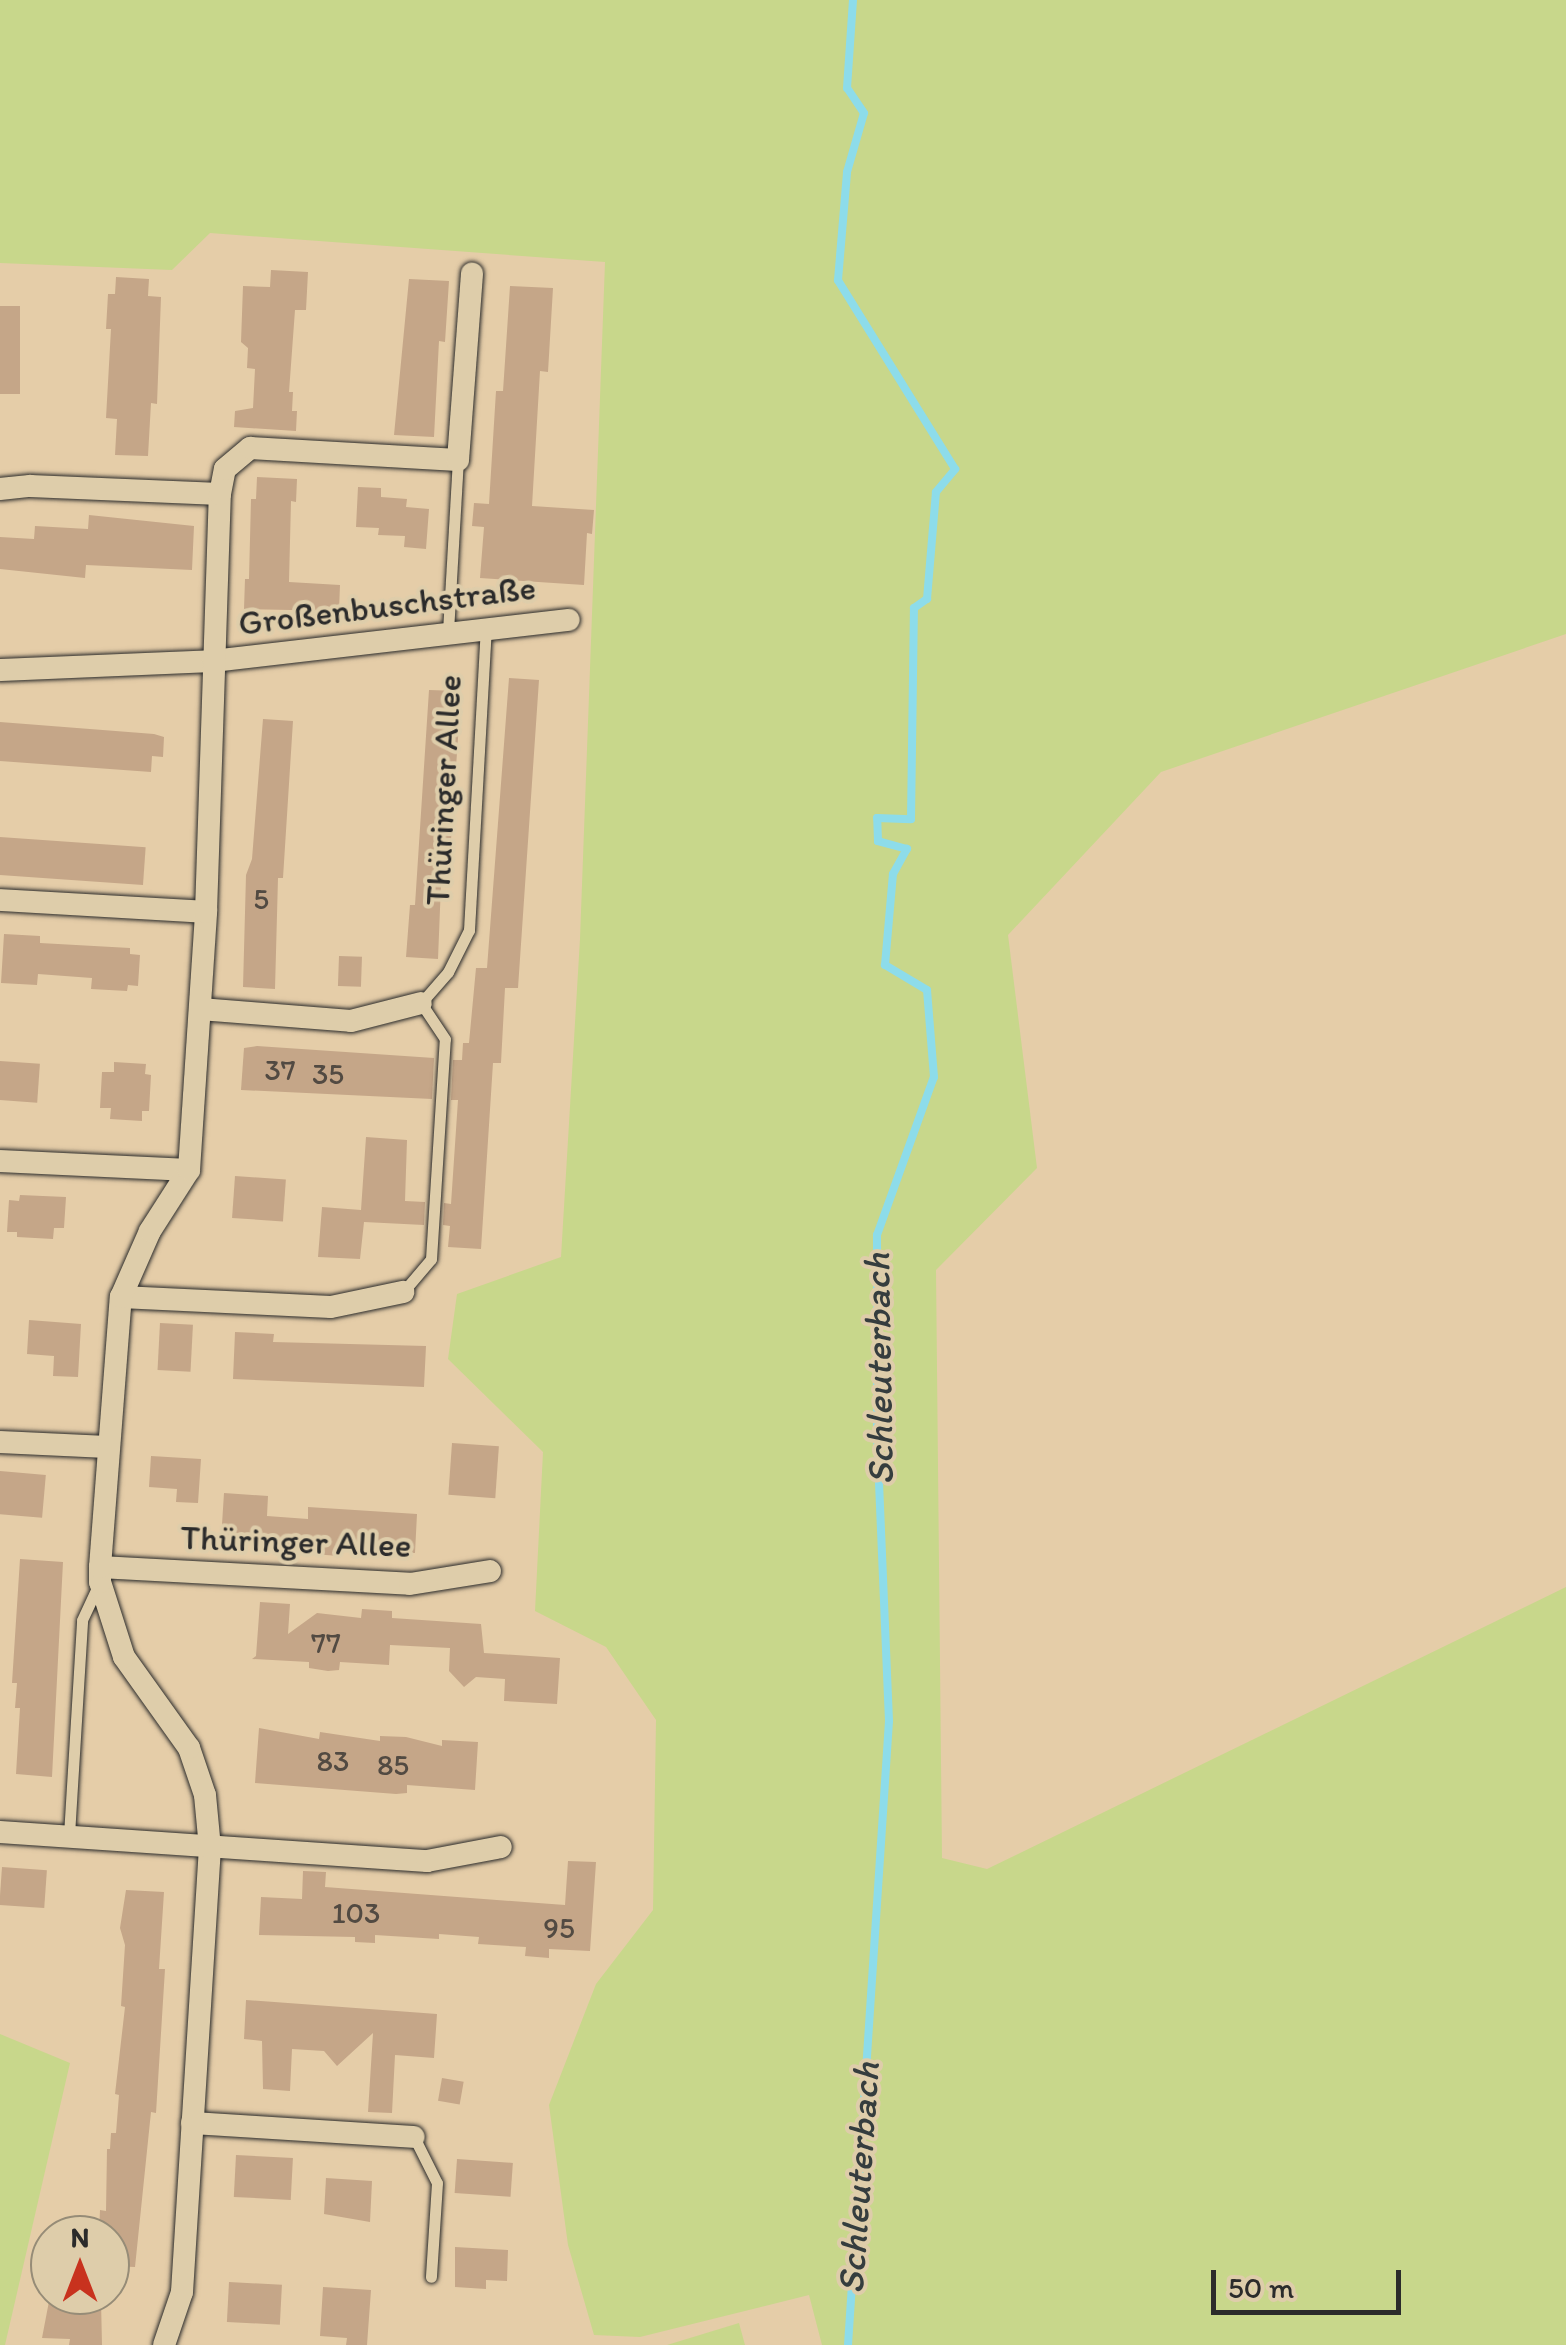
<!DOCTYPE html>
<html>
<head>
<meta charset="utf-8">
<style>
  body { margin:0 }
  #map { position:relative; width:1566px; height:2345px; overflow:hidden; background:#e5cda8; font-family:Itim,sans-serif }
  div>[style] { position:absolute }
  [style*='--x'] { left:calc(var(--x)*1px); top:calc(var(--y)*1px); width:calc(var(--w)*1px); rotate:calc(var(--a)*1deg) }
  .green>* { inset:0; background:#c8d78b }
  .stream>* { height:8px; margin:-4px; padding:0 4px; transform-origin:4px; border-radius:4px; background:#8ddcea }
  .building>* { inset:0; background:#c5a688; transform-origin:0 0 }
  .roads { filter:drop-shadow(0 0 2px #2b2b2b) drop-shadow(0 0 2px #2b2b2b) }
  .lane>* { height:11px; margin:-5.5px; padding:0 5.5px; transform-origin:5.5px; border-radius:5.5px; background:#decdaa }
  .street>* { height:22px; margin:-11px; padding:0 11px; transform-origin:11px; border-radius:11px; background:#decdaa }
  span { translate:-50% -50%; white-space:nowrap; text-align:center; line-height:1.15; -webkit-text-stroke:8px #decdaa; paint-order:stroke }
  .number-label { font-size:30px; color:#524a42 }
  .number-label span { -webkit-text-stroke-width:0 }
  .street-label { font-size:35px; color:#2b2b2b }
  .water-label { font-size:38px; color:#353d3e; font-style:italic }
  .north { position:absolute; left:30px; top:2215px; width:100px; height:100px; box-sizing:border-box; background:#decdaa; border:2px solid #968c77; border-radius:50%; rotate:0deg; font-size:28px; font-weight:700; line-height:40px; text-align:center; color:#2b2b2b }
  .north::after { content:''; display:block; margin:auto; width:35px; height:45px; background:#c8321e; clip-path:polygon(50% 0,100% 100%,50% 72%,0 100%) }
  .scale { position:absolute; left:1211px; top:2270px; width:190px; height:45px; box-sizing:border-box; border:5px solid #2b2b2b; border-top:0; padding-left:12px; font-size:30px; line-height:35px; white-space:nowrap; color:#2b2b2b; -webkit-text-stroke:8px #decdaa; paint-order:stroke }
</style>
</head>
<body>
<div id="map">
  <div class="green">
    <div style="clip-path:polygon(0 0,1566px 0,1566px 634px,1161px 772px,1008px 935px,1037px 1168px,936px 1270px,942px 1858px,987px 1869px,1566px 1587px,1566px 2345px,822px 2345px,809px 2295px,640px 2337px,594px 2335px,568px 2245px,549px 2105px,596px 1984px,653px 1910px,656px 1720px,606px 1647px,535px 1611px,543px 1452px,448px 1359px,457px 1294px,561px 1257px,580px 939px,605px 262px,210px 233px,172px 270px,0 263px)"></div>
    <div style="clip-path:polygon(0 2034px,70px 2063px,5px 2345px,0 2345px)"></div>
    <div style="clip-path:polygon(739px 2323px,745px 2345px,667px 2345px)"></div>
  </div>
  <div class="stream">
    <div style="--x:848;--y:2345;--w:625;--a:-86.24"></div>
    <div style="--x:889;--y:1721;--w:288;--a:-92.4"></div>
    <div style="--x:877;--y:1433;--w:198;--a:-90"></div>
    <div style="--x:877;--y:1235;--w:168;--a:-70.2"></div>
    <div style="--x:934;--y:1077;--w:87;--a:-94.6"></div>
    <div style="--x:927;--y:990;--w:49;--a:-149.2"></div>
    <div style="--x:885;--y:965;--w:91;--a:-85"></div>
    <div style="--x:893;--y:874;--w:29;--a:-61"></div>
    <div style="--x:907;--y:849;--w:30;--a:-165"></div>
    <div style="--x:878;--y:841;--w:23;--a:-92"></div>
    <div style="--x:877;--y:818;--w:34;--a:2"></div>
    <div style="--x:911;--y:819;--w:211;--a:-89.2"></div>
    <div style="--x:914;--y:608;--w:16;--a:-35"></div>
    <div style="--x:927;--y:599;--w:107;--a:-85.2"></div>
    <div style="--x:936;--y:492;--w:30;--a:-50"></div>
    <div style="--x:955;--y:469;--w:222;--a:-121.8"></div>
    <div style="--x:838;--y:280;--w:108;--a:-85.2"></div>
    <div style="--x:847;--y:172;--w:61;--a:-73.9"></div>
    <div style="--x:864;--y:113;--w:30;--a:-124"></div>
    <div style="--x:847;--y:88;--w:88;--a:-86.1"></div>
  </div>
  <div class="building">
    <div style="clip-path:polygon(271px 270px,308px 272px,306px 310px,295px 310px,289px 392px,293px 392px,292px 411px,297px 411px,296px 431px,234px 427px,235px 411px,253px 408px,255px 369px,247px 368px,248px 348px,241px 342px,243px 286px,270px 287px)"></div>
    <div style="clip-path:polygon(116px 277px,149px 279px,148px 296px,161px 297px,157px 404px,151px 403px,148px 456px,115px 455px,117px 419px,106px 418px,111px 329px,106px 329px,108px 294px,115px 294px)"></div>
    <div style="clip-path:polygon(409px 279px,449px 281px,445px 342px,439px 341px,434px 437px,394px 435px)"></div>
    <div style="clip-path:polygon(510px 286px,553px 288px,548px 372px,540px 371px,532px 506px,594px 510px,592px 534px,587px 533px,584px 585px,480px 578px,484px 527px,472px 526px,474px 503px,489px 504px,496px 391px,503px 391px)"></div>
    <div style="left:0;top:306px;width:20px;height:88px"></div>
    <div style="clip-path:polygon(257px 477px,297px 479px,296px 502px,291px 501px,289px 582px,340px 585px,339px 611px,244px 609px,245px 579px,249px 579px,251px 499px,256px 499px)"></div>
    <div style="clip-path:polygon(358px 487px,381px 488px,381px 497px,407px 499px,406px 507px,429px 509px,426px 549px,404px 547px,405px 536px,378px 535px,379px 528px,356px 527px)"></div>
    <div style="clip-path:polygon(89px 515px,194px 526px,192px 570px,86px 565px,85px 578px,0 569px,0 537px,34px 539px,35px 526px,88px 529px)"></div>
    <div style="clip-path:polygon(509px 678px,539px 680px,518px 988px,505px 988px,501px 1063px,493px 1063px,481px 1249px,448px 1247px,450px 1226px,443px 1225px,444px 1203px,451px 1204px,458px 1100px,451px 1100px,453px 1060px,462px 1060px,463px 1043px,469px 1043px,476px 968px,487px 968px)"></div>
    <div style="clip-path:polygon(429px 690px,459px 691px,460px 709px,448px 884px,441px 884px,438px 959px,406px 957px,410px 905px,415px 905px)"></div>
    <div style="clip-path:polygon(263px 719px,293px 721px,283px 878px,278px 878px,275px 989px,243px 987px,246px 875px,252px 859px)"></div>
    <div style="clip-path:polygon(0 722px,154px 734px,164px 737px,163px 757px,152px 756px,151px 772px,0 761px)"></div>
    <div style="left:0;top:837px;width:146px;height:38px;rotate:4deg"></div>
    <div style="clip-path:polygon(4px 934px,40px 936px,40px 943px,130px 948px,130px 954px,140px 955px,138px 986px,128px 985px,127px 991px,91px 989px,92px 978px,38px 974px,37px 985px,1px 983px)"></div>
    <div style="left:339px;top:956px;width:23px;height:30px;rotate:2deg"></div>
    <div style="clip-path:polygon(257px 1046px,434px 1058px,432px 1099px,241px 1090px,244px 1048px)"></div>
    <div style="left:0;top:1061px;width:40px;height:39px;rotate:4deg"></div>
    <div style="clip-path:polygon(114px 1062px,146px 1064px,145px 1074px,151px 1075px,149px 1111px,142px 1111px,142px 1121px,110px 1119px,111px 1108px,100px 1108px,102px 1072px,114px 1072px)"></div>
    <div style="clip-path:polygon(366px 1137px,407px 1140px,405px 1201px,425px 1202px,424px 1225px,364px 1222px,360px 1259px,318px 1257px,322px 1207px,361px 1210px)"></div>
    <div style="left:235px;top:1176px;width:51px;height:42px;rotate:4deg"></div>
    <div style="clip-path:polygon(20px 1195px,66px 1197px,64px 1228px,54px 1228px,53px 1239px,17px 1237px,17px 1232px,7px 1232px,9px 1200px,19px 1201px)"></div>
    <div style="clip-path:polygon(29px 1320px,81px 1324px,78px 1377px,53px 1376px,54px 1356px,27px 1354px)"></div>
    <div style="left:160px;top:1323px;width:33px;height:47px;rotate:3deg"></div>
    <div style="clip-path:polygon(235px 1332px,274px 1334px,273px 1342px,426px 1346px,424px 1387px,233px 1379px)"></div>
    <div style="left:452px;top:1443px;width:47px;height:52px;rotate:4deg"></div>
    <div style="clip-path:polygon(151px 1456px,201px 1459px,198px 1503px,176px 1502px,177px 1489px,149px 1487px)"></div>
    <div style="left:0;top:1471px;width:46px;height:43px;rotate:5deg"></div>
    <div style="clip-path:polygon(224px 1493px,268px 1496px,267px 1516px,308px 1519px,308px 1507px,417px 1514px,415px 1553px,340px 1548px,339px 1556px,287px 1552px,288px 1544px,221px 1540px)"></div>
    <div style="clip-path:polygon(20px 1559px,63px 1562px,52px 1777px,16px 1774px,20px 1708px,15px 1708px,17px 1683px,12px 1683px)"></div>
    <div style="clip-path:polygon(260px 1602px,290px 1604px,288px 1634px,317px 1613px,361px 1618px,362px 1609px,392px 1611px,392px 1618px,481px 1624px,484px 1653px,560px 1658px,557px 1704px,504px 1701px,505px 1679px,476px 1677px,464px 1687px,449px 1671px,450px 1648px,390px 1645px,389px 1665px,340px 1662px,339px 1670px,328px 1671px,309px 1668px,309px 1662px,252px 1659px,256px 1656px)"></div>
    <div style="clip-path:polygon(259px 1728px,319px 1739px,320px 1732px,380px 1741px,380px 1736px,406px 1737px,442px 1746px,442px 1740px,478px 1742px,475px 1790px,407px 1785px,407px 1793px,396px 1794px,255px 1783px)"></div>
    <div style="clip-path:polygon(568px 1861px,596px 1862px,590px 1951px,549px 1949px,549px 1958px,525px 1956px,526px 1947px,478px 1944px,479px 1937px,439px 1934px,439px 1939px,375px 1935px,375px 1943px,355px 1942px,355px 1937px,259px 1935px,261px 1897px,302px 1899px,303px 1871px,326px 1872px,325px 1887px,565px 1905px)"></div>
    <div style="left:2px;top:1867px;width:45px;height:38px;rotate:4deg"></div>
    <div style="clip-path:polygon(126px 1890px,164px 1892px,159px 1969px,165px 1969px,156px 2113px,151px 2112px,135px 2267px,110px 2266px,110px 2235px,99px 2235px,100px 2210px,106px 2211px,107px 2149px,110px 2149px,111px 2133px,116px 2133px,119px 2095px,115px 2094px,125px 2007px,121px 2006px,125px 1945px,120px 1928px)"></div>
    <div style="clip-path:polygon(246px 2000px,437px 2014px,434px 2058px,395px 2055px,392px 2113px,368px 2112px,373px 2033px,337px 2066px,324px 2051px,292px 2049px,290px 2091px,263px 2089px,262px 2041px,244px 2039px)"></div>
    <div style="left:442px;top:2078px;width:22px;height:23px;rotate:10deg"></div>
    <div style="left:236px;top:2155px;width:57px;height:42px;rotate:3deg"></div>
    <div style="left:457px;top:2159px;width:56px;height:34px;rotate:4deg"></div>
    <div style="clip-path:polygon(326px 2178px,372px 2181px,370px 2222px,324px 2214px)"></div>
    <div style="clip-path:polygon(455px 2247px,508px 2250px,507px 2281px,486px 2280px,486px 2289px,455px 2287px)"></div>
    <div style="left:229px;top:2282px;width:53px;height:40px;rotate:3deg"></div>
    <div style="clip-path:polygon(323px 2287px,371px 2290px,367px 2345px,346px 2345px,347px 2338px,320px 2336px)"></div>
    <div style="clip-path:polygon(50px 2296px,101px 2300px,102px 2345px,69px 2345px,70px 2339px,42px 2338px)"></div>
  </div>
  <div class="roads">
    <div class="lane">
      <div style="--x:448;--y:632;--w:172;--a:-86.7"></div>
      <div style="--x:403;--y:1292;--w:43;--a:-49.7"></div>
      <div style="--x:431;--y:1259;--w:220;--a:-86.4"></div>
      <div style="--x:445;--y:1039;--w:43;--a:-123.7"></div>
      <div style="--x:421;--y:1003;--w:41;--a:-48.9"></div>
      <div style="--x:448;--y:972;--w:47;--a:-63.4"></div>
      <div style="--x:469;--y:930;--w:304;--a:-86.8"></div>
      <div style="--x:69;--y:1835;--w:215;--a:-86.5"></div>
      <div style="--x:82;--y:1620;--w:38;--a:-65"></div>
      <div style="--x:414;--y:2137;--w:51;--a:63.4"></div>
      <div style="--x:437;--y:2183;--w:94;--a:93.7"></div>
    </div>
    <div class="street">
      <div style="--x:0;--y:489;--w:30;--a:-6"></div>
      <div style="--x:30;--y:486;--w:190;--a:2.4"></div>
      <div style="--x:0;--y:670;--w:213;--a:-2.4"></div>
      <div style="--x:213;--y:661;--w:358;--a:-6.6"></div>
      <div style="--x:0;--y:900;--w:206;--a:3.3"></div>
      <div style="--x:200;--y:1009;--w:151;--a:4.5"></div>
      <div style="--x:351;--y:1021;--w:72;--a:-14.4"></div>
      <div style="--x:0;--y:1161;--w:189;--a:2.7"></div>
      <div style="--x:121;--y:1297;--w:210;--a:2.7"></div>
      <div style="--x:331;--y:1307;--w:74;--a:-11.8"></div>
      <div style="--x:0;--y:1442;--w:107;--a:2.7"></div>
      <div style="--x:100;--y:1567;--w:310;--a:3.1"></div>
      <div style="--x:410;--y:1584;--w:81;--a:-9.2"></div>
      <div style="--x:0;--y:1832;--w:428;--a:3.9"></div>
      <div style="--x:427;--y:1861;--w:75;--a:-10.7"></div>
      <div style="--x:192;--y:2123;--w:222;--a:3.6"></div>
      <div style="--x:164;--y:2345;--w:56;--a:-71.2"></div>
      <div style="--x:182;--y:2292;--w:445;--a:-86.4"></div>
      <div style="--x:210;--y:1848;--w:53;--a:-95.4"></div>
      <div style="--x:205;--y:1795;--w:50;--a:-108.8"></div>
      <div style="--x:189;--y:1748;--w:112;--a:-125.5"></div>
      <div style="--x:124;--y:1657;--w:79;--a:-107.7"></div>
      <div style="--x:100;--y:1582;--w:15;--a:-90"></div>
      <div style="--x:100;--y:1567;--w:271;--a:-85.6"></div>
      <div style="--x:121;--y:1297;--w:72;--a:-66.3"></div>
      <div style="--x:150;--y:1231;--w:72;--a:-57.4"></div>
      <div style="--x:189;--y:1170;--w:259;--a:-86.2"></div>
      <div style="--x:206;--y:912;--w:418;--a:-88.1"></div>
      <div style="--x:220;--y:494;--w:25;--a:-79"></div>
      <div style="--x:225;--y:469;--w:33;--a:-40"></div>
      <div style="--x:250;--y:448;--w:208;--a:3.3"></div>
      <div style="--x:458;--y:460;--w:187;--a:-85.7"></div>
    </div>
  </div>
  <div class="number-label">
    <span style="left:261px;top:899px">5</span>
    <span style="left:280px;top:1070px">37</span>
    <span style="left:328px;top:1074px">35</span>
    <span style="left:326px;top:1643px">77</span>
    <span style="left:333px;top:1761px">83</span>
    <span style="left:393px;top:1765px">85</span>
    <span style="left:356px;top:1913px">103</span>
    <span style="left:559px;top:1928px">95</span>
  </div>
  <div class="street-label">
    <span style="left:387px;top:605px;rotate:-7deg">Großenbuschstraße</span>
    <span style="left:443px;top:790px;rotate:-87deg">Thüringer Allee</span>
    <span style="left:296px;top:1541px;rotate:2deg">Thüringer Allee</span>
  </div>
  <div class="water-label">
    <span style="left:879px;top:1369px;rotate:-91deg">Schleuterbach</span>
    <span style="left:859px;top:2178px;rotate:-86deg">Schleuterbach</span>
  </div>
  <div class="north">N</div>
  <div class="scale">50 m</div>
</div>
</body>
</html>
